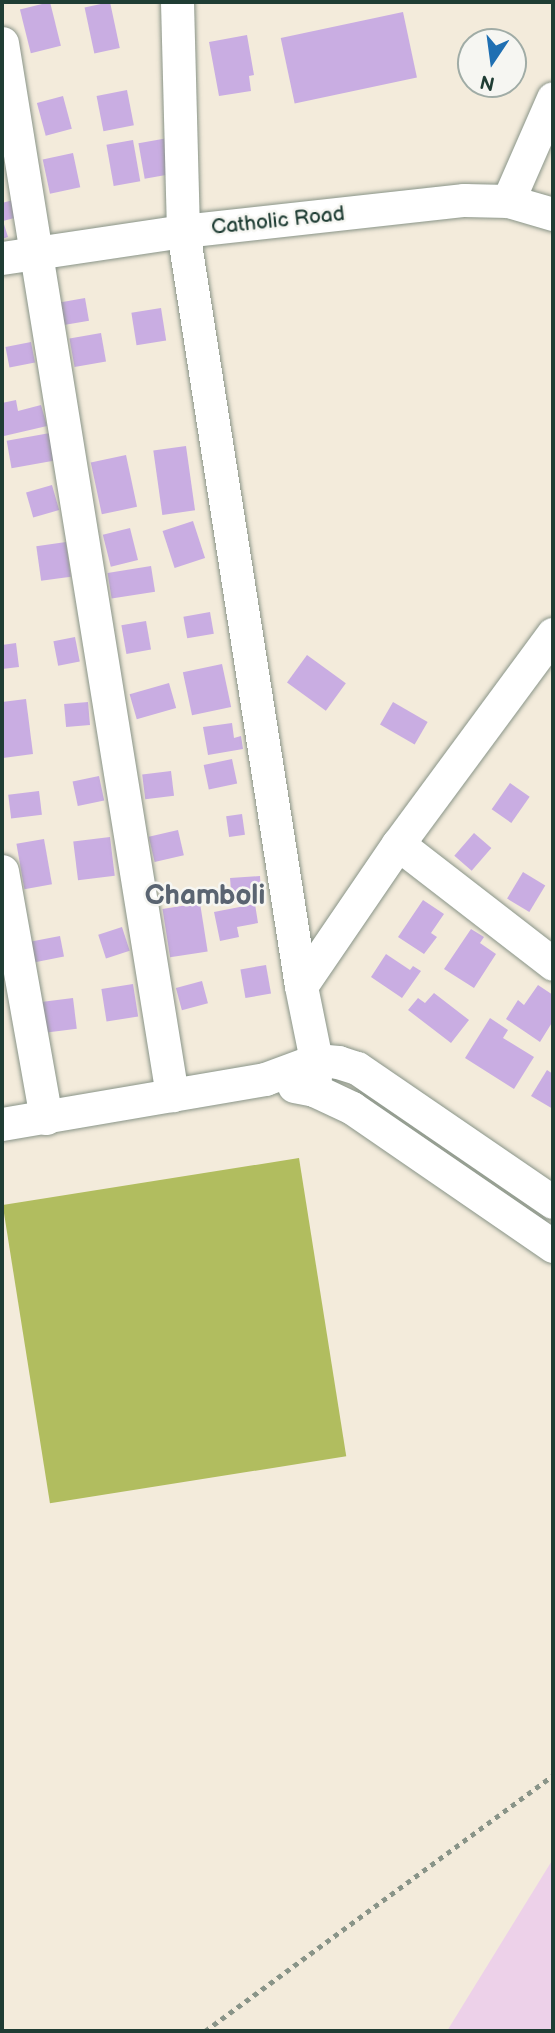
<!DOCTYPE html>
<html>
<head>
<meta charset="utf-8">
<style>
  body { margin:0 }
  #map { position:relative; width:555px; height:2033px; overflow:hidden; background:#f3ebdb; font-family:"Balsamiq Sans",sans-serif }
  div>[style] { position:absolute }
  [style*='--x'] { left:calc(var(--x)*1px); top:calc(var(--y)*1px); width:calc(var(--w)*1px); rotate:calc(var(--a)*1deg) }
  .built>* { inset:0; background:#edd1e9 }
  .green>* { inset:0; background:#b1bd5f; transform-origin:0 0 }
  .building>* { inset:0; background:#c9ade2; transform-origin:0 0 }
  .path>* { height:4.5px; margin-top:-2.25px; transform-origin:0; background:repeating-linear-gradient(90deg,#899488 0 5px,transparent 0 10px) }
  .roads { filter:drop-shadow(0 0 2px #899488) drop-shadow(0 0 2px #899488) }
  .street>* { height:33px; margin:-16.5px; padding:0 16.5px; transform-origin:16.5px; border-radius:16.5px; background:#fff }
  span { translate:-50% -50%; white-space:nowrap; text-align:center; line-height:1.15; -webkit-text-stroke:5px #f6f6f2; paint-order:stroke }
  .street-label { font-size:21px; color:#1f3d34 }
  .district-label { font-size:28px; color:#5a6471; font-weight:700 }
  .frame { position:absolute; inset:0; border:4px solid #1f3d34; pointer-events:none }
  .north { position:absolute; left:457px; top:28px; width:70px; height:70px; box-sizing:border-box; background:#f6f6f2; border:2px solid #a0aca6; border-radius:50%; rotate:193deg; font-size:19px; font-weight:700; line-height:28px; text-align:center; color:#1f3d34 }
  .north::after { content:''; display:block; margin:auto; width:24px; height:32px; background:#1f6fb2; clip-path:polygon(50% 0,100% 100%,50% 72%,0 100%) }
</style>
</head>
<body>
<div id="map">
  <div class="built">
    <div style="clip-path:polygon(553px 1859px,553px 2031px,447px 2031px)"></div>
  </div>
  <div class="green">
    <div style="left:299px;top:1158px;width:302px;height:300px;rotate:81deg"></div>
  </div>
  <div class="building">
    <div style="left:50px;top:2px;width:45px;height:31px;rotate:76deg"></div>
    <div style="left:110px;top:2px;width:47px;height:26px;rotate:78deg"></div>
    <div style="left:403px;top:12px;width:67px;height:125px;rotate:78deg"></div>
    <div style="clip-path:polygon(247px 35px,254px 75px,249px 76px,251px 91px,219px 96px,209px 42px)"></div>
    <div style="left:127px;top:90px;width:36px;height:31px;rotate:79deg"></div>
    <div style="left:63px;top:96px;width:34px;height:27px;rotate:75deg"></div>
    <div style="left:168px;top:138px;width:36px;height:30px;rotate:80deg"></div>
    <div style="left:133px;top:140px;width:42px;height:27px;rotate:80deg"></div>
    <div style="left:73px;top:153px;width:35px;height:31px;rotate:78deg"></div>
    <div style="clip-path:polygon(13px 200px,18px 217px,3px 221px,8px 237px,2px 239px,2px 203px)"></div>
    <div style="left:85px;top:298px;width:23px;height:30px;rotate:80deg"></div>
    <div style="left:161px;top:308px;width:33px;height:30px;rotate:81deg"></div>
    <div style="left:101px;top:333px;width:29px;height:32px;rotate:80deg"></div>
    <div style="left:31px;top:342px;width:21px;height:26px;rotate:79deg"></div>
    <div style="clip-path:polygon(16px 400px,18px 411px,41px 405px,47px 426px,4px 436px,2px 403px)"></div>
    <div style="left:50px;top:433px;width:28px;height:44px;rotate:80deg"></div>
    <div style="left:186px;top:446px;width:65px;height:33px;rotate:82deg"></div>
    <div style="left:126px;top:455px;width:53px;height:36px;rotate:78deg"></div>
    <div style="left:52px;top:485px;width:26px;height:27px;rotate:74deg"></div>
    <div style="left:193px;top:521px;width:39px;height:32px;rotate:72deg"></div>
    <div style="left:130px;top:528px;width:33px;height:28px;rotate:76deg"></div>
    <div style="left:66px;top:542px;width:35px;height:30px;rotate:82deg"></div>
    <div style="left:151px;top:566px;width:26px;height:44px;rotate:81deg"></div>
    <div style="left:210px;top:612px;width:22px;height:27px;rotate:80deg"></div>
    <div style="left:146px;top:621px;width:29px;height:25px;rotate:80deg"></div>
    <div style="left:75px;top:637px;width:25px;height:22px;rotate:79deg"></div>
    <div style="clip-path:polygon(16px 643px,19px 667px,2px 669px,2px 645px)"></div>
    <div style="left:307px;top:655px;width:48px;height:34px;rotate:36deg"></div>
    <div style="left:222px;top:664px;width:44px;height:40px;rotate:78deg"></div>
    <div style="left:169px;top:683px;width:26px;height:41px;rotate:74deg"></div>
    <div style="clip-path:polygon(26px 699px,33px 754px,3px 758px,2px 702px)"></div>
    <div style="left:88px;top:702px;width:23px;height:24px;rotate:85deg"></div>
    <div style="left:393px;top:702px;width:40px;height:26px;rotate:30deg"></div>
    <div style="clip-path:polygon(232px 723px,234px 738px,241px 736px,243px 749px,208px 755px,203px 727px)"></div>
    <div style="left:232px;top:759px;width:25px;height:29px;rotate:78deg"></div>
    <div style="left:171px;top:771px;width:25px;height:29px;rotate:83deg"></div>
    <div style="left:99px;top:776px;width:25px;height:27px;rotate:78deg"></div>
    <div style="left:510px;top:783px;width:24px;height:32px;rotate:35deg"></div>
    <div style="left:39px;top:791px;width:24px;height:31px;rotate:83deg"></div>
    <div style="left:242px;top:814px;width:21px;height:16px;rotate:82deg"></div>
    <div style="left:178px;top:830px;width:26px;height:30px;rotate:77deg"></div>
    <div style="left:474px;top:833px;width:23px;height:30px;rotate:41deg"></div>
    <div style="left:110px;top:837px;width:39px;height:37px;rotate:83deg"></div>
    <div style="left:44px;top:839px;width:46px;height:28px;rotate:80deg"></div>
    <div style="left:523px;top:872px;width:26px;height:31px;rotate:31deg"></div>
    <div style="left:260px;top:876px;width:15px;height:30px;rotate:86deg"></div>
    <div style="clip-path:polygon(423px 900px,444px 914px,431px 933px,437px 937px,424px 954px,398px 937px)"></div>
    <div style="left:200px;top:903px;width:49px;height:38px;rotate:81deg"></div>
    <div style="clip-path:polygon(255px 904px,258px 923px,237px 927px,239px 937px,220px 941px,214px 912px)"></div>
    <div style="left:122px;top:927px;width:25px;height:25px;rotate:72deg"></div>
    <div style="clip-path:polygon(471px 929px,484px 937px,480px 943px,496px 954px,474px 988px,444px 969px)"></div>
    <div style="left:60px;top:936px;width:21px;height:32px;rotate:79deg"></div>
    <div style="clip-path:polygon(386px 954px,410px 970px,413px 966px,421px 971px,402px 998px,371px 977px)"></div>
    <div style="left:266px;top:965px;width:29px;height:26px;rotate:80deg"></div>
    <div style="left:202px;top:981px;width:23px;height:27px;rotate:75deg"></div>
    <div style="left:133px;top:984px;width:33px;height:32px;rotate:81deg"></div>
    <div style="clip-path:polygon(538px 985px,553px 995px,553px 1021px,540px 1042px,506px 1019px,518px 1000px,524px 1005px)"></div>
    <div style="clip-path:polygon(434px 993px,469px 1020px,451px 1043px,408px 1010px,418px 998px,425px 1003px)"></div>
    <div style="left:73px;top:998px;width:31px;height:32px;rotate:83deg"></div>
    <div style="clip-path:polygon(490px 1018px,508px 1030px,503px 1038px,534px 1057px,514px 1089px,465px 1058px)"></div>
    <div style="clip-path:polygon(547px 1070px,553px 1074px,553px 1109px,531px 1096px)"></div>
  </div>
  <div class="path">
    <div style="--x:205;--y:2031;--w:432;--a:-36.3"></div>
  </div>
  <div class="roads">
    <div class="street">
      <div style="--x:177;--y:2;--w:229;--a:88.5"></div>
      <div style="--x:183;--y:231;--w:764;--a:81.12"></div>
      <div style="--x:2;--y:43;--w:1066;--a:80.82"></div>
      <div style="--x:508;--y:201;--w:112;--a:-66.4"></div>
      <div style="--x:2;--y:258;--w:183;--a:-8.5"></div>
      <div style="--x:183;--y:231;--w:283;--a:-6.3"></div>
      <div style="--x:464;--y:200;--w:44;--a:1.3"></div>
      <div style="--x:508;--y:201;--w:47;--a:16.1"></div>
      <div style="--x:398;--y:844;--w:196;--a:37.7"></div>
      <div style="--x:2;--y:871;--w:251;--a:79.9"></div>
      <div style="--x:294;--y:1086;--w:20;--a:11"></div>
      <div style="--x:314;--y:1090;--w:42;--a:25.3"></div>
      <div style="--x:352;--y:1108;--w:244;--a:34.5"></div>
      <div style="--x:314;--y:1090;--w:30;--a:-86"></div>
      <div style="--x:316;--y:1060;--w:76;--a:-101.5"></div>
      <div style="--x:301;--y:986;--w:172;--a:-55.7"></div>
      <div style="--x:398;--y:844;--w:261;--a:-53.6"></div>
      <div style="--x:2;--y:1124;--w:267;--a:-9.7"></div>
      <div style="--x:265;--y:1079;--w:54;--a:-20.4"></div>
      <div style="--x:316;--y:1060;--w:22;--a:5"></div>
      <div style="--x:338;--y:1062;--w:20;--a:18"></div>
      <div style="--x:357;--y:1068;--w:237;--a:34.4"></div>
    </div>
  </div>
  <div class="street-label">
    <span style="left:278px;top:221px;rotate:-6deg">Catholic Road</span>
  </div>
  <div class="district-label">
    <span style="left:205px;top:896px">Chamboli</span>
  </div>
  <div class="frame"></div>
  <div class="north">N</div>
</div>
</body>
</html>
